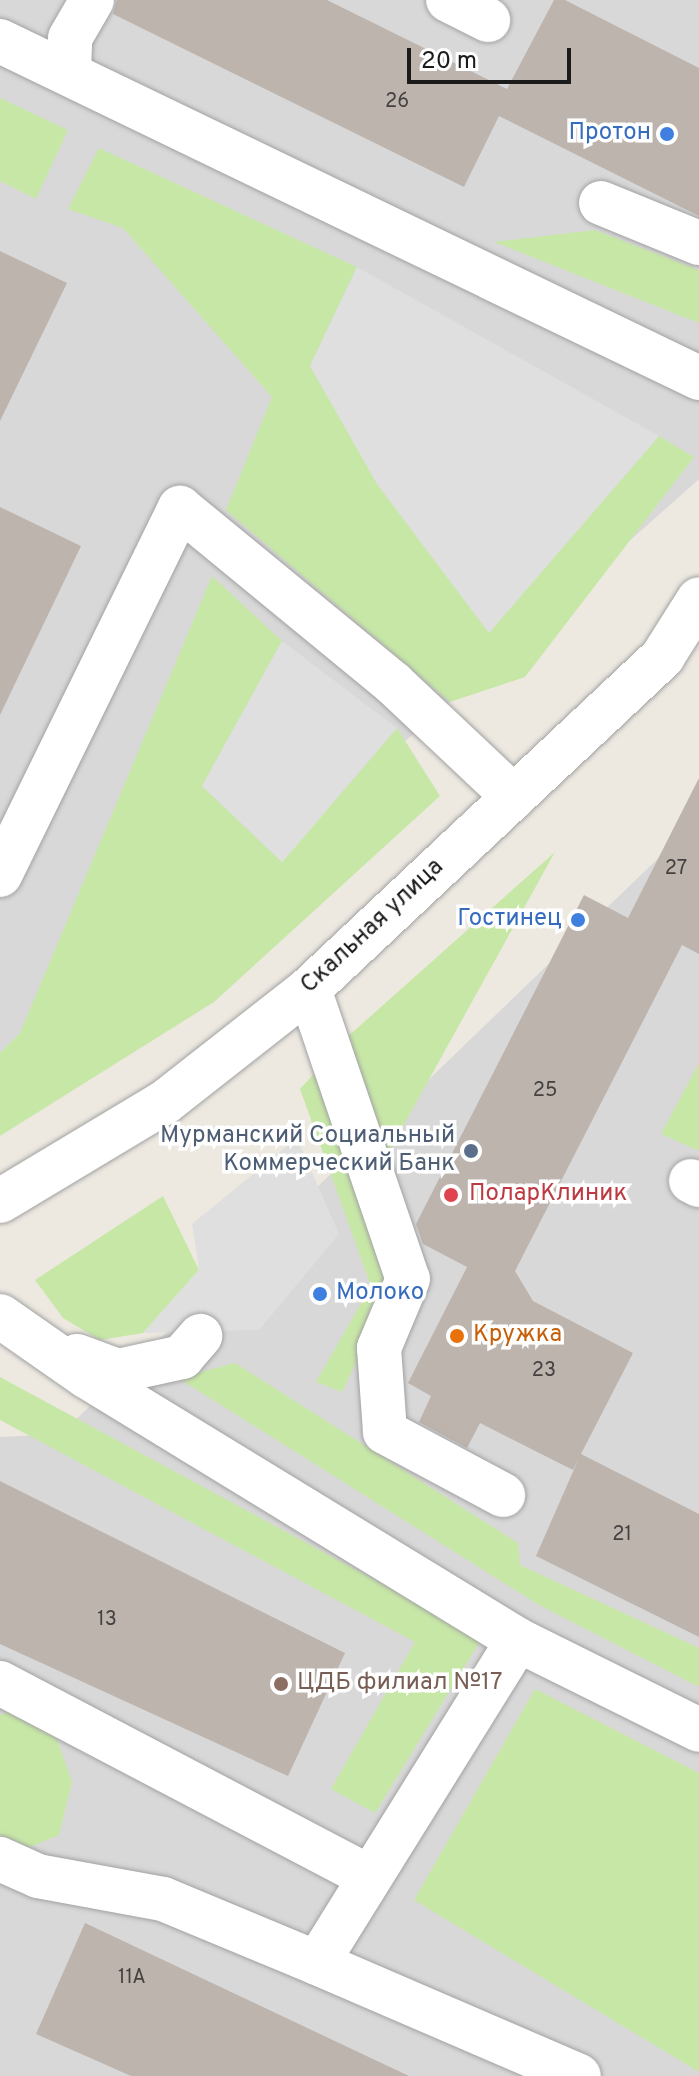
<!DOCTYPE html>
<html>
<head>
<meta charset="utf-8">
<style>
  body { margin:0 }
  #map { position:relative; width:699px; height:2076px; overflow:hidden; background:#ede9e1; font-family:Overpass,sans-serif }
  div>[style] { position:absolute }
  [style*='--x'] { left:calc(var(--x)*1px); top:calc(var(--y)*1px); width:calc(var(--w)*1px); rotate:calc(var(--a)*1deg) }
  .residential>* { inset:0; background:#d9d8d8 }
  .grass>* { inset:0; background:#c7e7a7 }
  .parking>* { inset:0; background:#dfdfdf }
  .building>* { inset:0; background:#bdb4ad }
  .roads { filter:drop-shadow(0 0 2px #a2a2a2) drop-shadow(0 0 2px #a2a2a2) }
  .minor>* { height:44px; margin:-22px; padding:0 22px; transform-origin:22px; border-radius:22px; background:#fff }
  .dots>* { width:22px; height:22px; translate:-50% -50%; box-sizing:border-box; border:4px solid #fff; border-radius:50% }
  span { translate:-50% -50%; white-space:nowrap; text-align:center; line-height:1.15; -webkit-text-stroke:7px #fff; paint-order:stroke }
  .number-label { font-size:20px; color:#444140 }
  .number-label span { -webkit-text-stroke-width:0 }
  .shop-label { font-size:24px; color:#366cbe }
  .right { translate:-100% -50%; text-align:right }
  .left { translate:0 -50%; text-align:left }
  .street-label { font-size:24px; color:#1b1b1b }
  .service-label { font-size:24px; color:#4e5e75 }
  .health-label { font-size:24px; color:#be3a42 }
  .food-label { font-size:24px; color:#c56008 }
  .education-label { font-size:24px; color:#785e54 }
  .scale { position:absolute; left:407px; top:48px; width:164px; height:36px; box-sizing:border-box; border:4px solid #1b1b1b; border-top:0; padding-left:10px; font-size:24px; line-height:28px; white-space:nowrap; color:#1b1b1b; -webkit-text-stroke:6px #fff; paint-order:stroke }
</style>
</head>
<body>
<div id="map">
  <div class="residential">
    <div style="clip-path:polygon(0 0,699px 0,699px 479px,271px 861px,0 1065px)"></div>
    <div style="clip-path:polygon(699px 819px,699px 2076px,0 2076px,0 1437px,61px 1434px)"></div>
  </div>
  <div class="grass">
    <div style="clip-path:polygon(0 98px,68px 130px,36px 199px,0 181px)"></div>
    <div style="clip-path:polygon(99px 148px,357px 267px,310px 366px,489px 632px,659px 436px,694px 457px,525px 677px,450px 702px,226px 510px,272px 397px,123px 228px,68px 209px)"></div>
    <div style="clip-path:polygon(595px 230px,699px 270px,699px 323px,494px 242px)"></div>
    <div style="clip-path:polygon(212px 576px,282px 641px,202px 786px,282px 862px,397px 728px,440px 796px,214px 1002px,0 1136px,0 1053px,20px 1033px)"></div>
    <div style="clip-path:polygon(555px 852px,391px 1148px,381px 1166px,336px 1047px)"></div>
    <div style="clip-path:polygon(699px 1063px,699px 1151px,661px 1134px)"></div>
    <div style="clip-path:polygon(319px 1068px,398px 1274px,342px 1392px,316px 1382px,371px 1286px,300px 1089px)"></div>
    <div style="clip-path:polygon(163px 1196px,199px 1270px,143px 1333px,100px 1340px,63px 1318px,35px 1280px)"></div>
    <div style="clip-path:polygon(235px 1363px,518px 1543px,520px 1565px,699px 1648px,699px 1687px,539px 1605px,178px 1378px)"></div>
    <div style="clip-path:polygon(0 1377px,482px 1638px,375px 1813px,331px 1789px,415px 1642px,0 1420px)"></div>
    <div style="clip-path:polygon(535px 1689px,699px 1773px,699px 2072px,414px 1900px)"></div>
    <div style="clip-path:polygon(29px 1704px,58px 1742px,72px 1782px,59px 1835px,23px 1850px,0 1838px,0 1715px)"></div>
  </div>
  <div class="parking">
    <div style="clip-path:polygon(357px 267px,659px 436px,489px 633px,377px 484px,310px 366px)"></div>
    <div style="clip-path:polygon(282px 641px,397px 728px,282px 862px,202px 786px)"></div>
    <div style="clip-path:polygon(297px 1138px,339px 1234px,259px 1330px,143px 1333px,199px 1270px,192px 1224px)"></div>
  </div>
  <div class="building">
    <div style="clip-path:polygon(117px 0,327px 0,507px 89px,554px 0,565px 0,699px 68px,699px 216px,499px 116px,464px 187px,113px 14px)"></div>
    <div style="clip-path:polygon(0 251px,67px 283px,0 421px)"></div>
    <div style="clip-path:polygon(0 507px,81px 546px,0 715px)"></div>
    <div style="clip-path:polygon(699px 778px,699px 954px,682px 945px,515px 1271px,533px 1301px,633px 1353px,581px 1454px,699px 1514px,699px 1637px,536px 1556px,579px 1458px,573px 1470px,480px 1423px,467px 1448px,419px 1422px,431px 1396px,408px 1383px,467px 1267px,423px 1244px,416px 1224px,584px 895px,628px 918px)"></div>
    <div style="clip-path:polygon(0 1481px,345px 1653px,288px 1776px,0 1644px)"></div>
    <div style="clip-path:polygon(85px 1923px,409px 2076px,131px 2076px,36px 2034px)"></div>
  </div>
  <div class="roads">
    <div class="minor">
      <div style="--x:448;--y:0;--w:45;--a:26.6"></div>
      <div style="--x:0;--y:41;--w:776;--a:25.74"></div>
      <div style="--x:69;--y:73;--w:35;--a:-88"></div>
      <div style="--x:70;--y:38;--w:44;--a:-59.9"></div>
      <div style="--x:601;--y:203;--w:106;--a:22.2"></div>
      <div style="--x:0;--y:875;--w:409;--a:-63.9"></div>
      <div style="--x:180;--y:508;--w:276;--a:39.4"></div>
      <div style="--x:393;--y:683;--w:166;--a:43.3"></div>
      <div style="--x:309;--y:989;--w:306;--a:71.2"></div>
      <div style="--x:408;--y:1279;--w:75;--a:112.8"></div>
      <div style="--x:379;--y:1348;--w:84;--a:85.9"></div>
      <div style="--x:385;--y:1432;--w:134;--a:28.1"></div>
      <div style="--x:691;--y:1181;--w:9;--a:27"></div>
      <div style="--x:0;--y:1201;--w:192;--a:-31"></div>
      <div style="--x:165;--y:1102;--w:183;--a:-38.1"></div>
      <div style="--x:309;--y:989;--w:486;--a:-43.2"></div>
      <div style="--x:663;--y:656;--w:67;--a:-57.7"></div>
      <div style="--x:0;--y:1316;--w:105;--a:34.9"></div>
      <div style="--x:86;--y:1376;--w:506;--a:31.43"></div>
      <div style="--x:518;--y:1640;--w:380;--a:121.9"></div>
      <div style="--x:317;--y:1963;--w:167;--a:-157.4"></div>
      <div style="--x:163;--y:1899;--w:127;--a:-169.6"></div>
      <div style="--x:38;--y:1876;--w:42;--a:-155.9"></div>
      <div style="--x:77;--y:1356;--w:44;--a:20.1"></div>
      <div style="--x:118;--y:1371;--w:66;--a:-12.3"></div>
      <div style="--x:182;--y:1357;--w:28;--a:-49"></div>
      <div style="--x:518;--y:1640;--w:202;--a:26.4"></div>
      <div style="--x:0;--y:1683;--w:416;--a:27.7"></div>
      <div style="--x:317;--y:1963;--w:285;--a:23.3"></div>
    </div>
  </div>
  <div class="dots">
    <div style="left:667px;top:134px;background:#3f7fe0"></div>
    <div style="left:578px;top:920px;background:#3f7fe0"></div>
    <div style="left:471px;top:1151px;background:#5c6f8a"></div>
    <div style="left:451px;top:1195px;background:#e0444e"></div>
    <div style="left:320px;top:1294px;background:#3f7fe0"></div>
    <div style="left:457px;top:1336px;background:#e8710a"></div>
    <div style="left:281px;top:1684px;background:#8d6e63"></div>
  </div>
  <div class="number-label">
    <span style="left:397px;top:102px">26</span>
    <span style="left:676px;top:869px">27</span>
    <span style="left:545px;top:1091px">25</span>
    <span style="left:544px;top:1371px">23</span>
    <span style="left:622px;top:1535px">21</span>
    <span style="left:107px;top:1620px">13</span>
    <span style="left:132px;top:1978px">11А</span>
  </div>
  <div class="shop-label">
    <span class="right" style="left:651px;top:134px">Протон</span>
    <span class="right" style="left:562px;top:920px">Гостинец</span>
    <span class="left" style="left:336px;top:1294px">Молоко</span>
  </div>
  <div class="street-label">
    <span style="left:373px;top:927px;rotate:-43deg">Скальная улица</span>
  </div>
  <div class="service-label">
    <span class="right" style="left:455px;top:1151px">Мурманский Социальный<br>Коммерческий Банк</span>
  </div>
  <div class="health-label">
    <span class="left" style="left:469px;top:1195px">ПоларКлиник</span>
  </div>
  <div class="food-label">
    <span class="left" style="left:473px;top:1336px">Кружка</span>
  </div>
  <div class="education-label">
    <span class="left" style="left:297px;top:1684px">ЦДБ филиал №17</span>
  </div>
  <div class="scale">20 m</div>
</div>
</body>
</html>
